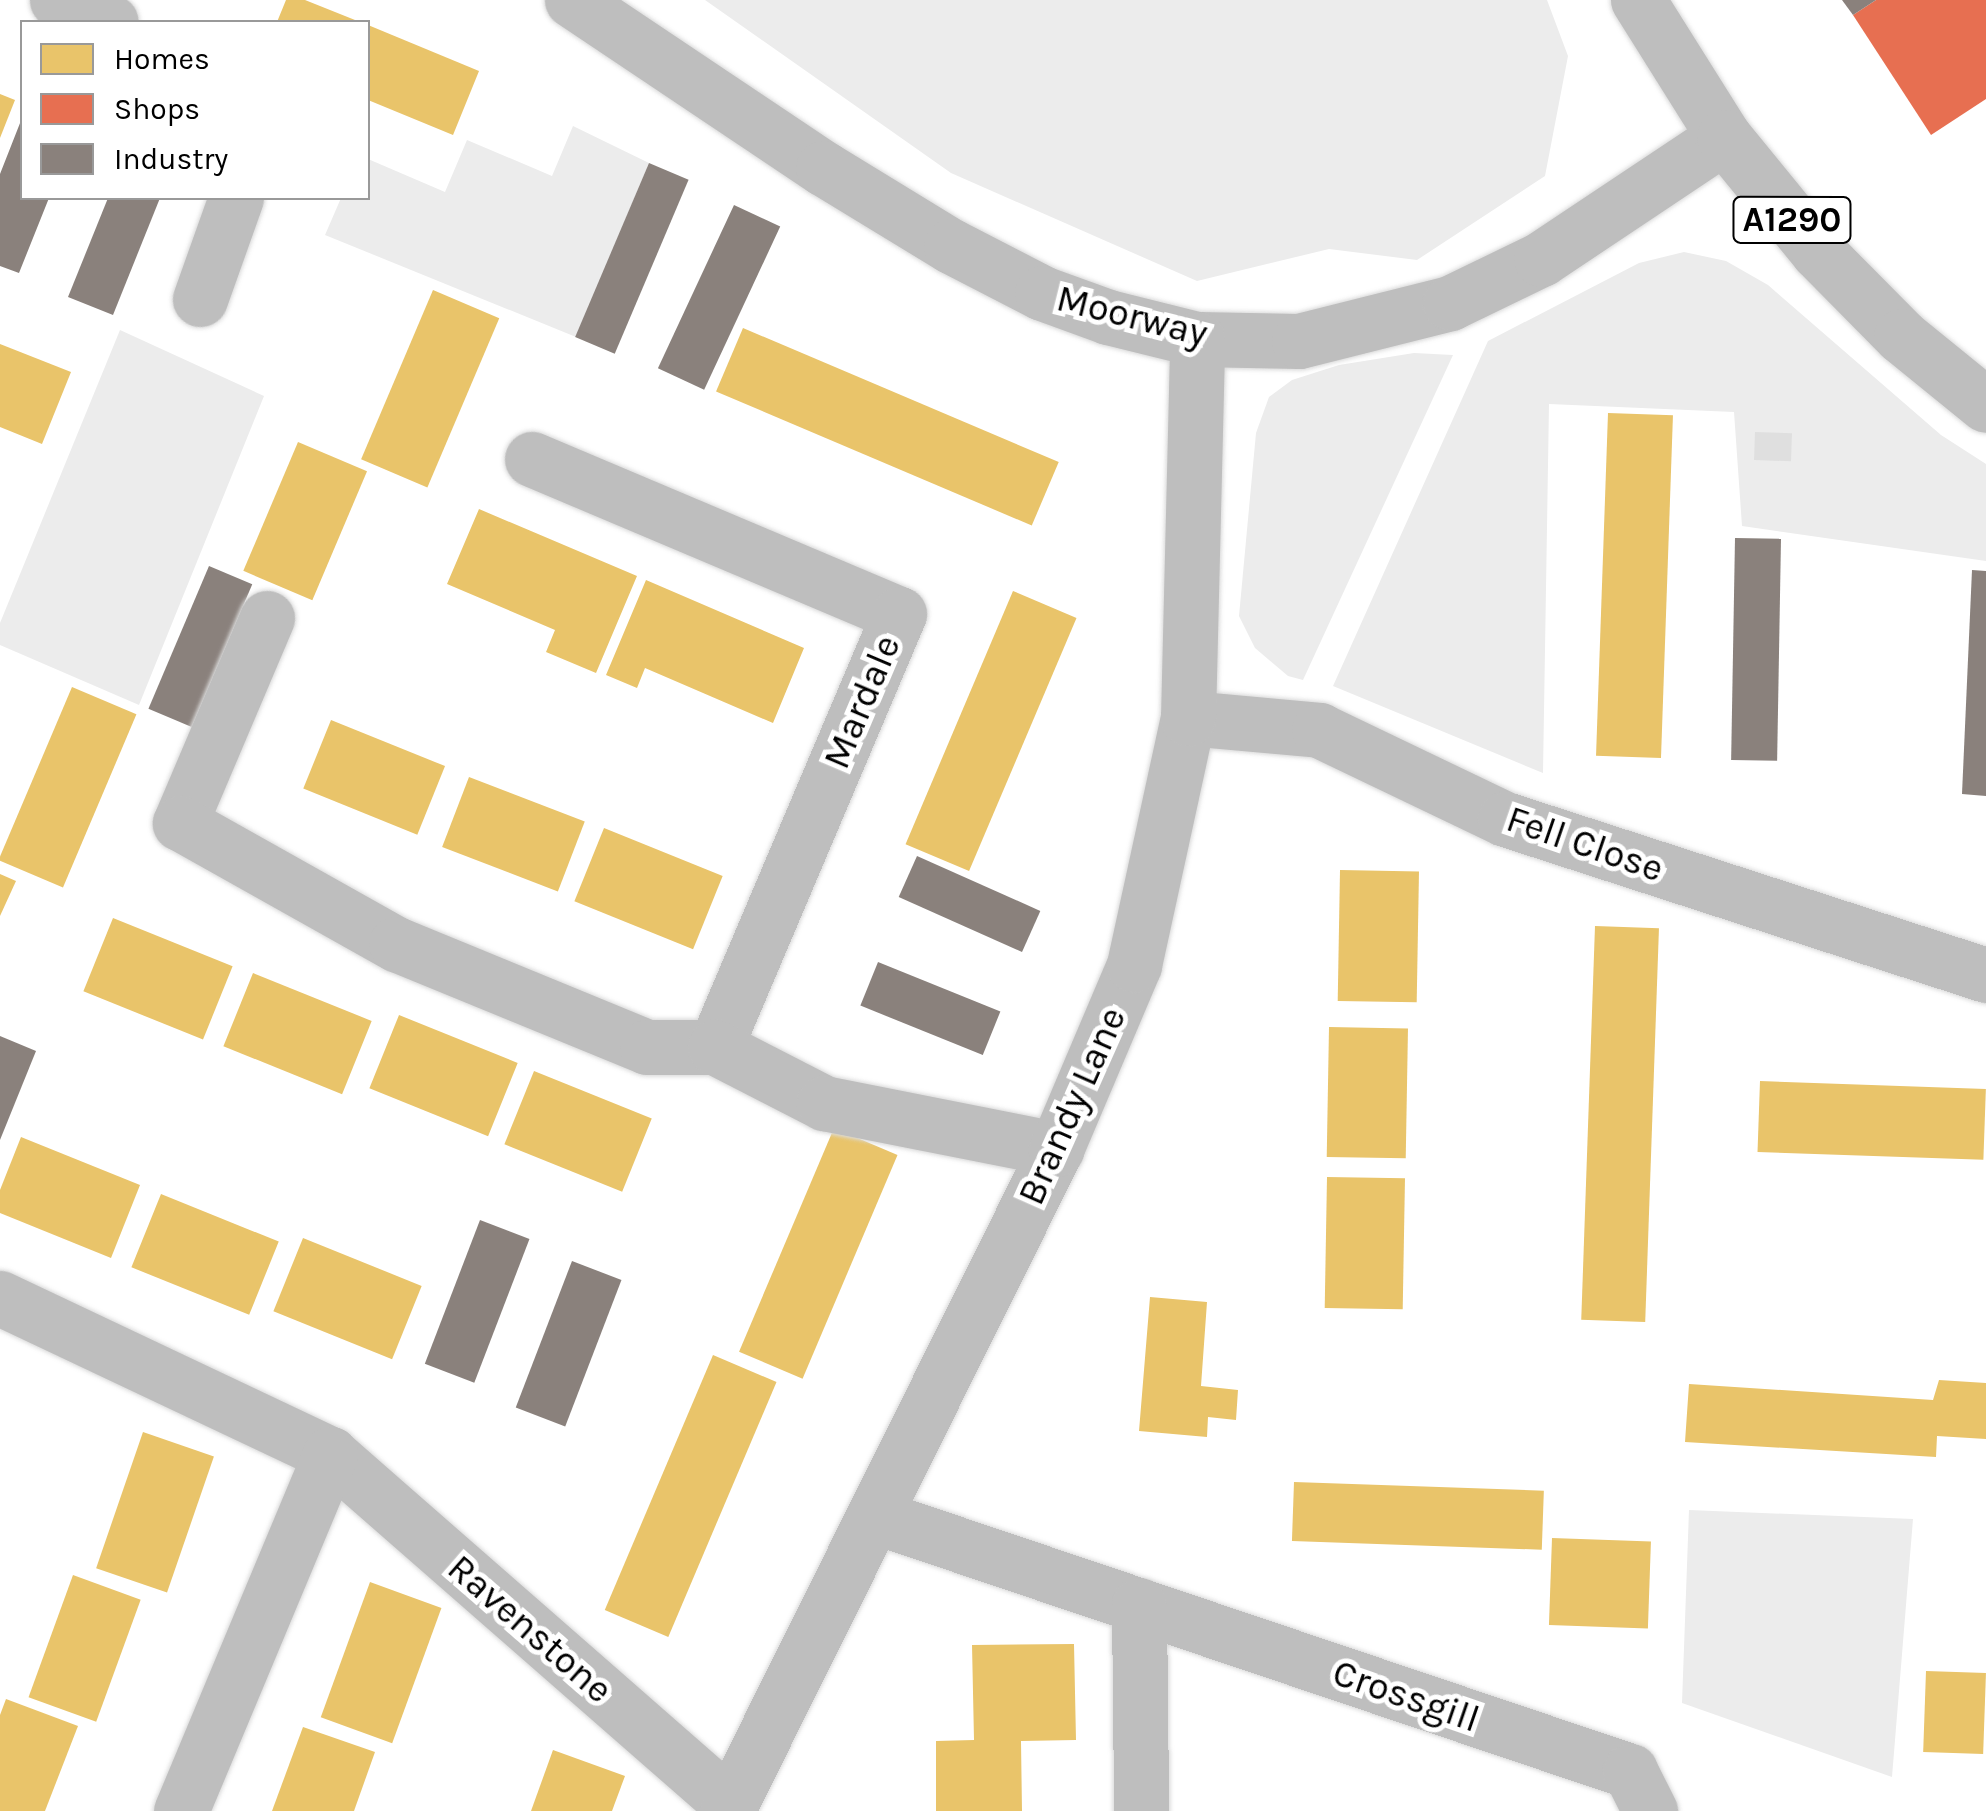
<!DOCTYPE html>
<html>
<head>
<meta charset="utf-8">
<style>
  body { margin:0 }
  #map { position:relative; width:1986px; height:1811px; overflow:hidden; background:#fff; font-family:Karla,sans-serif }
  div>[style] { position:absolute }
  [style*='--x'] { left:calc(var(--x)*1px); top:calc(var(--y)*1px); width:calc(var(--w)*1px); rotate:calc(var(--a)*1deg) }
  .green>* { inset:0; background:#ececec }
  .homes>* { inset:0; background:#e9c46a; transform-origin:0 0 }
  .shops>* { inset:0; background:#e76f51 }
  .industry>* { inset:0; background:#8a817c; transform-origin:0 0 }
  .building>* { inset:0; background:#dfdfdf; transform-origin:0 0 }
  .roads { filter:drop-shadow(0 0 2px #dbdbdb) drop-shadow(0 0 2px #dbdbdb) }
  .street>* { height:55px; margin:-27.5px; padding:0 27.5px; transform-origin:27.5px; border-radius:27.5px; background:#bebebe }
  .primary>* { height:55px; margin:-27.5px; padding:0 27.5px; transform-origin:27.5px; border-radius:27.5px; background:#bebebe }
  span { translate:-50% -50%; white-space:nowrap; text-align:center; line-height:1.15; -webkit-text-stroke:10px #fff; paint-order:stroke }
  .shield-label span { padding:2px 8px; background:#fff; border:2px solid; border-radius:8px; -webkit-text-stroke-width:0 }
  .shield-label { font-size:35px; color:#000; font-weight:700 }
  .street-label { font-size:38px; color:#000 }
  .legend { position:absolute; left:20px; top:20px; width:350px; height:180px; box-sizing:border-box; background:#fff; border:2px solid #999; margin:0; padding:12px 18px; list-style:none; font-size:30px; color:#000 }
  .legend li { display:flex; align-items:center; gap:20px; height:50px }
  .legend b { width:50px; border:2px solid #999 }
</style>
</head>
<body>
<div id="map">
  <div class="green">
    <div style="clip-path:polygon(705px 0,1547px 0,1568px 56px,1545px 176px,1417px 260px,1329px 249px,1197px 281px,951px 173px)"></div>
    <div style="clip-path:polygon(573px 126px,649px 163px,576px 337px,325px 235px,341px 198px,368px 198px,368px 159px,445px 192px,467px 140px,552px 176px)"></div>
    <div style="clip-path:polygon(1684px 252px,1726px 261px,1768px 285px,1941px 435px,1986px 464px,1986px 561px,1742px 526px,1734px 412px,1549px 404px,1543px 773px,1333px 686px,1488px 341px,1639px 263px)"></div>
    <div style="clip-path:polygon(120px 330px,264px 396px,139px 705px,0 645px,0 623px)"></div>
    <div style="clip-path:polygon(1414px 353px,1453px 355px,1303px 680px,1288px 676px,1255px 648px,1239px 616px,1256px 433px,1269px 397px,1292px 380px,1339px 365px)"></div>
    <div style="clip-path:polygon(1689px 1510px,1913px 1519px,1892px 1777px,1682px 1703px)"></div>
  </div>
  <div class="homes">
    <div style="clip-path:polygon(286px 0,305px 0,360px 22px,277px 22px)"></div>
    <div style="clip-path:polygon(368px 25px,479px 71px,453px 135px,368px 100px)"></div>
    <div style="clip-path:polygon(0 94px,15px 100px,0 138px)"></div>
    <div style="left:433px;top:290px;width:72px;height:184px;rotate:23deg"></div>
    <div style="left:743px;top:328px;width:343px;height:69px;rotate:23deg"></div>
    <div style="clip-path:polygon(0 344px,71px 372px,42px 444px,0 427px)"></div>
    <div style="left:1608px;top:413px;width:65px;height:343px;rotate:2deg"></div>
    <div style="left:298px;top:442px;width:75px;height:140px;rotate:23deg"></div>
    <div style="clip-path:polygon(479px 509px,637px 576px,596px 673px,546px 652px,555px 630px,447px 584px)"></div>
    <div style="clip-path:polygon(646px 580px,804px 648px,773px 723px,645px 668px,637px 688px,606px 675px)"></div>
    <div style="left:1013px;top:591px;width:69px;height:275px;rotate:23deg"></div>
    <div style="left:72px;top:687px;width:70px;height:188px;rotate:23deg"></div>
    <div style="left:331px;top:720px;width:123px;height:74px;rotate:22deg"></div>
    <div style="left:469px;top:777px;width:124px;height:75px;rotate:21deg"></div>
    <div style="left:604px;top:828px;width:128px;height:79px;rotate:22deg"></div>
    <div style="left:1340px;top:870px;width:79px;height:131px;rotate:1deg"></div>
    <div style="clip-path:polygon(0 874px,16px 881px,0 916px)"></div>
    <div style="left:113px;top:918px;width:129px;height:79px;rotate:22deg"></div>
    <div style="left:1595px;top:926px;width:64px;height:394px;rotate:2deg"></div>
    <div style="left:253px;top:973px;width:128px;height:79px;rotate:22deg"></div>
    <div style="left:399px;top:1015px;width:128px;height:79px;rotate:22deg"></div>
    <div style="left:1329px;top:1027px;width:79px;height:130px;rotate:1deg"></div>
    <div style="left:534px;top:1071px;width:127px;height:79px;rotate:22deg"></div>
    <div style="left:1760px;top:1081px;width:226px;height:71px;rotate:2deg"></div>
    <div style="left:834px;top:1128px;width:69px;height:243px;rotate:23deg"></div>
    <div style="clip-path:polygon(21px 1137px,140px 1185px,111px 1258px,0 1213px,0 1190px)"></div>
    <div style="left:1327px;top:1177px;width:78px;height:131px;rotate:1deg"></div>
    <div style="left:161px;top:1194px;width:127px;height:79px;rotate:22deg"></div>
    <div style="left:303px;top:1238px;width:128px;height:79px;rotate:22deg"></div>
    <div style="clip-path:polygon(1150px 1297px,1207px 1302px,1201px 1386px,1238px 1390px,1236px 1420px,1208px 1417px,1207px 1437px,1139px 1431px)"></div>
    <div style="left:713px;top:1355px;width:69px;height:277px;rotate:23deg"></div>
    <div style="clip-path:polygon(1939px 1380px,1986px 1383px,1986px 1439px,1937px 1436px,1936px 1457px,1685px 1442px,1689px 1384px,1933px 1400px)"></div>
    <div style="left:143px;top:1432px;width:75px;height:144px;rotate:19deg"></div>
    <div style="left:1294px;top:1482px;width:250px;height:59px;rotate:2deg"></div>
    <div style="left:1552px;top:1538px;width:99px;height:87px;rotate:2deg"></div>
    <div style="left:73px;top:1575px;width:72px;height:130px;rotate:20deg"></div>
    <div style="left:370px;top:1582px;width:76px;height:144px;rotate:20deg"></div>
    <div style="clip-path:polygon(1074px 1644px,1076px 1740px,1021px 1741px,1022px 1811px,936px 1811px,936px 1741px,974px 1740px,972px 1645px)"></div>
    <div style="left:1926px;top:1671px;width:60px;height:81px;rotate:2deg"></div>
    <div style="clip-path:polygon(6px 1699px,78px 1726px,45px 1811px,0 1811px,0 1715px)"></div>
    <div style="clip-path:polygon(303px 1727px,375px 1752px,354px 1811px,272px 1811px)"></div>
    <div style="clip-path:polygon(553px 1750px,625px 1776px,612px 1811px,531px 1811px)"></div>
  </div>
  <div class="shops">
    <div style="clip-path:polygon(1876px 0,1986px 0,1986px 99px,1931px 135px,1853px 15px)"></div>
  </div>
  <div class="industry">
    <div style="clip-path:polygon(1842px 0,1876px 0,1853px 15px)"></div>
    <div style="clip-path:polygon(22px 118px,22px 198px,49px 198px,19px 273px,0 266px,0 174px)"></div>
    <div style="left:649px;top:163px;width:43px;height:189px;rotate:23deg"></div>
    <div style="clip-path:polygon(108px 198px,160px 198px,113px 315px,68px 297px)"></div>
    <div style="left:734px;top:205px;width:51px;height:180px;rotate:25deg"></div>
    <div style="left:1735px;top:538px;width:46px;height:222px;rotate:1deg"></div>
    <div style="left:209px;top:566px;width:47px;height:155px;rotate:23deg"></div>
    <div style="clip-path:polygon(1972px 570px,1986px 571px,1986px 796px,1962px 794px)"></div>
    <div style="left:917px;top:856px;width:135px;height:45px;rotate:24deg"></div>
    <div style="left:878px;top:962px;width:132px;height:47px;rotate:22deg"></div>
    <div style="clip-path:polygon(0 1036px,36px 1051px,0 1140px)"></div>
    <div style="left:480px;top:1220px;width:53px;height:154px;rotate:21deg"></div>
    <div style="left:572px;top:1261px;width:53px;height:157px;rotate:21deg"></div>
  </div>
  <div class="building">
    <div style="left:1755px;top:432px;width:37px;height:28px;rotate:2deg"></div>
  </div>
  <div class="roads">
    <div class="street">
      <div style="--x:57;--y:0;--w:58;--a:22.2"></div>
      <div style="--x:572;--y:0;--w:302;--a:33.8"></div>
      <div style="--x:823;--y:168;--w:150;--a:31.4"></div>
      <div style="--x:951;--y:246;--w:102;--a:27.3"></div>
      <div style="--x:1042;--y:293;--w:70;--a:20"></div>
      <div style="--x:1108;--y:317;--w:92;--a:13.9"></div>
      <div style="--x:1197;--y:339;--w:102;--a:1.1"></div>
      <div style="--x:1299;--y:341;--w:156;--a:-14.1"></div>
      <div style="--x:1450;--y:303;--w:101;--a:-25.8"></div>
      <div style="--x:1541;--y:259;--w:220;--a:-33.7"></div>
      <div style="--x:200;--y:299;--w:107;--a:-70.4"></div>
      <div style="--x:532;--y:459;--w:398;--a:22.9"></div>
      <div style="--x:899;--y:614;--w:470;--a:113"></div>
      <div style="--x:267;--y:618;--w:223;--a:113"></div>
      <div style="--x:180;--y:823;--w:248;--a:29.3"></div>
      <div style="--x:396;--y:944;--w:271;--a:22.3"></div>
      <div style="--x:647;--y:1047;--w:68;--a:0"></div>
      <div style="--x:715;--y:1047;--w:123;--a:27.2"></div>
      <div style="--x:824;--y:1103;--w:237;--a:11.2"></div>
      <div style="--x:1188;--y:718;--w:132;--a:5.2"></div>
      <div style="--x:1319;--y:730;--w:206;--a:25.6"></div>
      <div style="--x:1505;--y:819;--w:506;--a:17.97"></div>
      <div style="--x:0;--y:1298;--w:365;--a:25.3"></div>
      <div style="--x:330;--y:1454;--w:532;--a:41.19"></div>
      <div style="--x:874;--y:1516;--w:798;--a:18.64"></div>
      <div style="--x:1630;--y:1771;--w:45;--a:63.4"></div>
      <div style="--x:1139;--y:1605;--w:206;--a:89.4"></div>
      <div style="--x:181;--y:1811;--w:387;--a:-67.3"></div>
      <div style="--x:727;--y:1811;--w:739;--a:-63.57"></div>
      <div style="--x:1056;--y:1149;--w:200;--a:-67"></div>
      <div style="--x:1134;--y:965;--w:253;--a:-77.7"></div>
      <div style="--x:1188;--y:718;--w:379;--a:-88.6"></div>
    </div>
    <div class="primary">
      <div style="--x:1638;--y:0;--w:162;--a:57.9"></div>
      <div style="--x:1724;--y:137;--w:149;--a:50.7"></div>
      <div style="--x:1818;--y:252;--w:118;--a:45.3"></div>
      <div style="--x:1901;--y:336;--w:109;--a:39.1"></div>
    </div>
  </div>
  <div class="shield-label">
    <span style="left:1792px;top:220px">A1290</span>
  </div>
  <div class="street-label">
    <span style="left:1132px;top:316px;rotate:14deg">Moorway</span>
    <span style="left:862px;top:702px;rotate:-67deg">Mardale</span>
    <span style="left:1585px;top:844px;rotate:19deg">Fell Close</span>
    <span style="left:1072px;top:1106px;rotate:-66deg">Brandy Lane</span>
    <span style="left:530px;top:1629px;rotate:41deg">Ravenstone</span>
    <span style="left:1406px;top:1696px;rotate:19deg">Crossgill</span>
  </div>
  <ul class="legend">
  <li><b style="height:28px;background:#e9c46a"></b>Homes</li>
  <li><b style="height:28px;background:#e76f51"></b>Shops</li>
  <li><b style="height:28px;background:#8a817c"></b>Industry</li>
  </ul>
</div>
</body>
</html>
